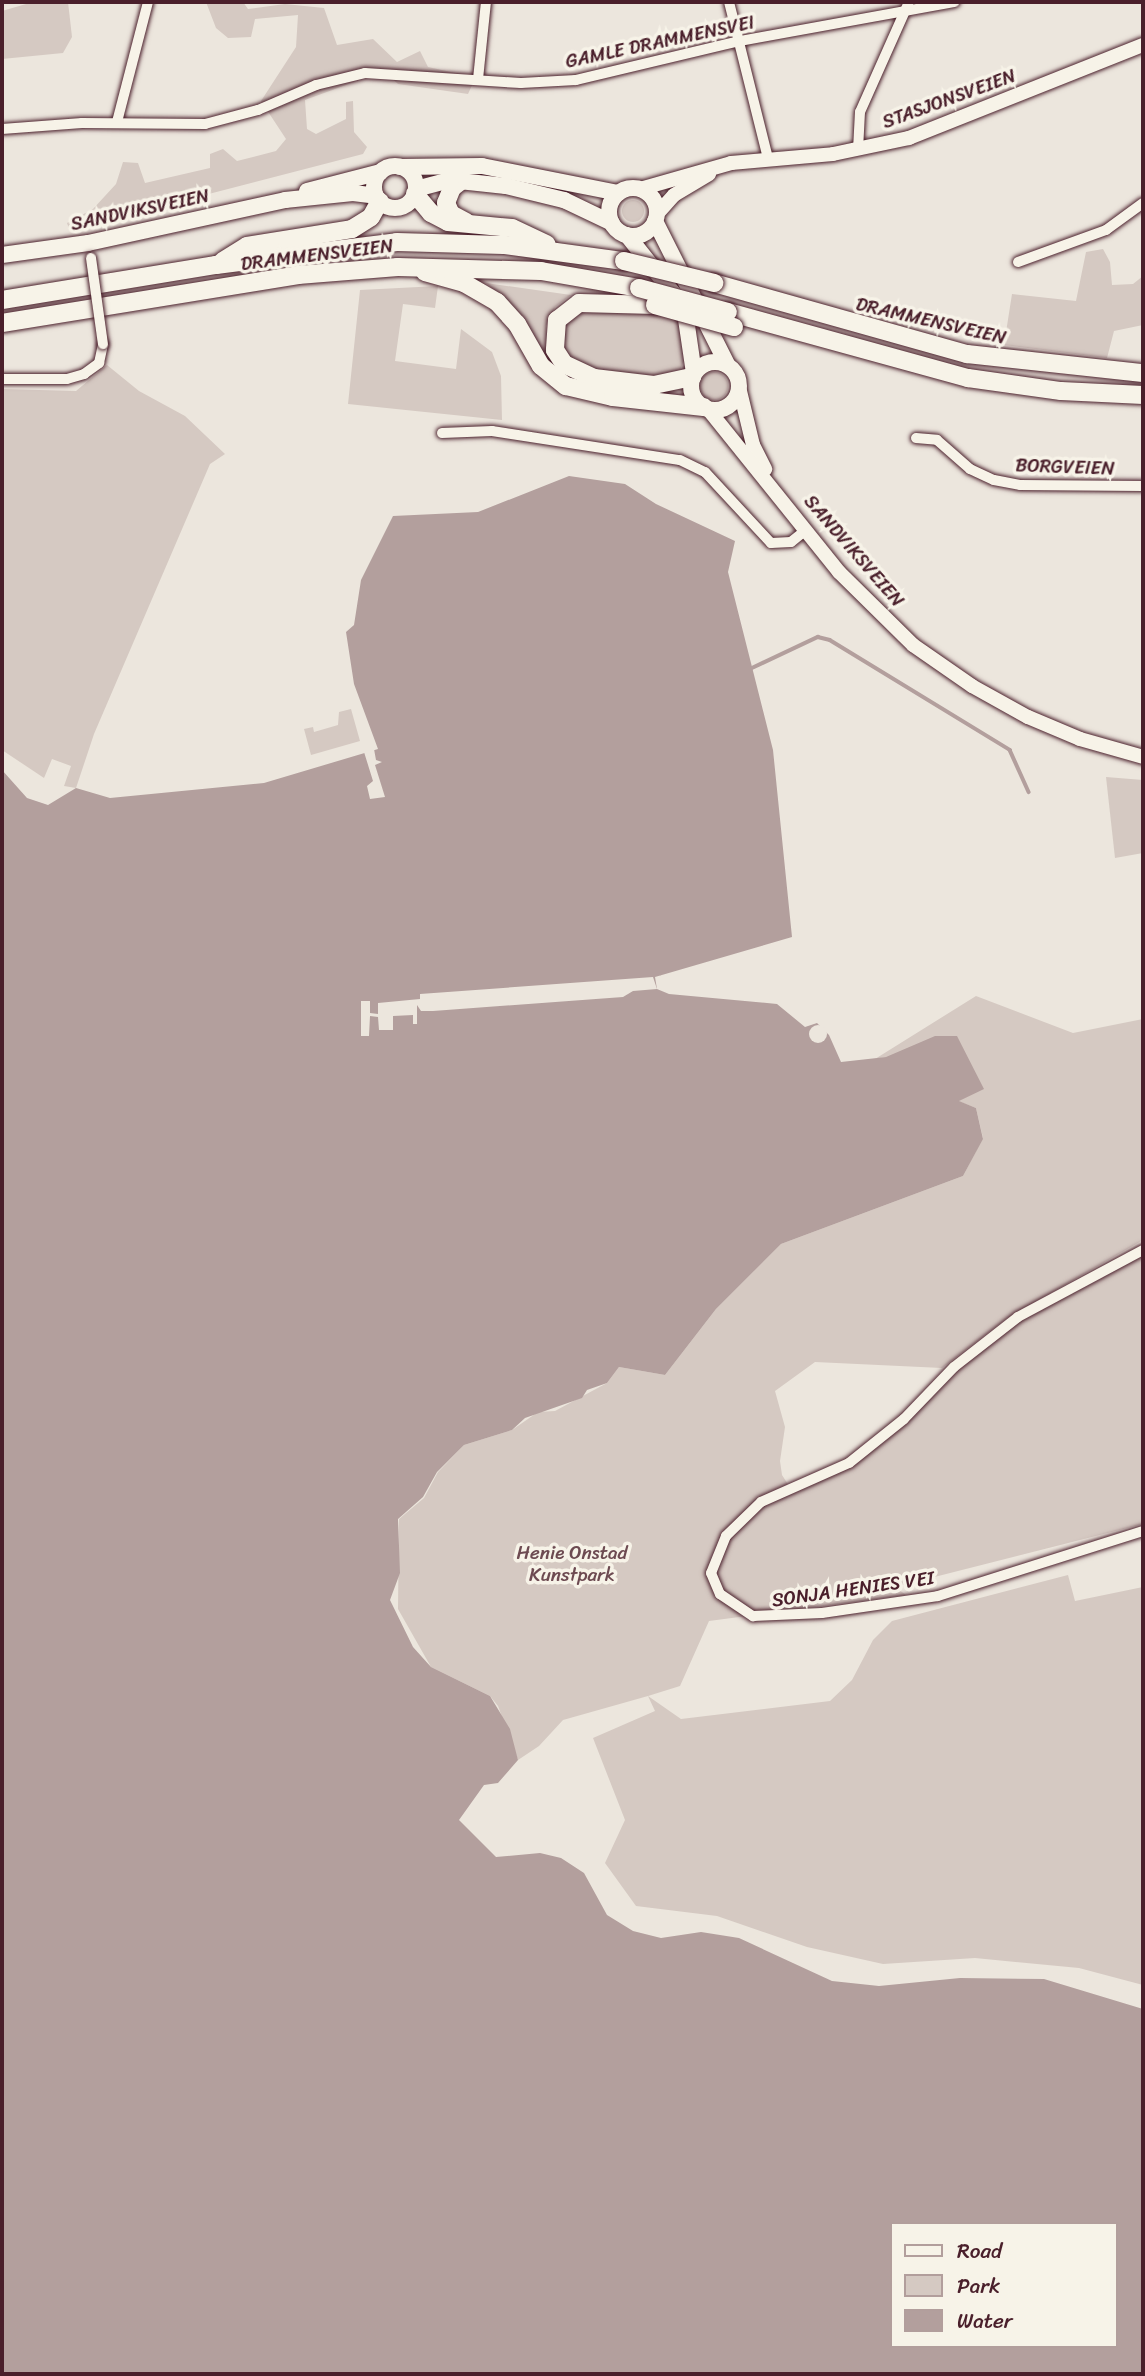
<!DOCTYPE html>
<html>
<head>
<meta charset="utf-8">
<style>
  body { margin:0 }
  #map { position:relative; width:1145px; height:2376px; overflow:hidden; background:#ece6dd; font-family:Sriracha,sans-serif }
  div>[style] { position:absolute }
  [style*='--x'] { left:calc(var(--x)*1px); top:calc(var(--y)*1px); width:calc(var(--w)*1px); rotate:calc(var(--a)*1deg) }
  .green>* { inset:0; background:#d5c9c2 }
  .round { border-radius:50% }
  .water>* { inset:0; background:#b39f9d }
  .pier>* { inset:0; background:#ece6dd }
  .stream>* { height:3.5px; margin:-1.75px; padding:0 1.75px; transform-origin:1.75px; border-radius:1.75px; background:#b39f9d }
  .roads { filter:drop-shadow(0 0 2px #4a1f2b) drop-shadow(0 0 2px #4a1f2b) }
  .street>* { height:10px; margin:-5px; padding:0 5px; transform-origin:5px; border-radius:5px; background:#f7f3e8 }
  .secondary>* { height:14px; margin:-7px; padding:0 7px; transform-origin:7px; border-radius:7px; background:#f7f3e8 }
  .primary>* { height:16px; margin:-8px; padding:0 8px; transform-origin:8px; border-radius:8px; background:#f7f3e8 }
  .primary>.ring { margin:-8px; padding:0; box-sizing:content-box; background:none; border:16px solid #f7f3e8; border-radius:50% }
  .highway>* { height:18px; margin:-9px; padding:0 9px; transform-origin:9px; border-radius:9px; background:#f7f3e8 }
  .bridges { filter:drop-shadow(0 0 2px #4a1f2b) drop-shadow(0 0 2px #4a1f2b) }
  .street-bridge>* { height:10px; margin:-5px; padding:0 5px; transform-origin:5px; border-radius:5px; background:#f7f3e8 }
  .highway-bridge>* { height:18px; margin:-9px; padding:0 9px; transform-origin:9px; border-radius:9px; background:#f7f3e8 }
  span { translate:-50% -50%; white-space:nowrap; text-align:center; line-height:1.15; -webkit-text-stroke:7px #f7f3e8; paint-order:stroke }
  .street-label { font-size:19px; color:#4a1f2b }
  .park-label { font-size:19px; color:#6d4a51 }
  .frame { position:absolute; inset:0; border:4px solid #4a1f2b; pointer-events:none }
  .legend { position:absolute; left:890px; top:2222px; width:228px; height:126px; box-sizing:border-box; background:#f7f3e8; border:2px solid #b29e9c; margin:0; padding:9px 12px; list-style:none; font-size:21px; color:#4a1f2b }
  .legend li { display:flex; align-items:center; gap:14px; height:35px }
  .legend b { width:35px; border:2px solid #b29e9c }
</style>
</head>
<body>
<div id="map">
  <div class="green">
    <div style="clip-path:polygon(33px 2px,68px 2px,72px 37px,63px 53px,2px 59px,2px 11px)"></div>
    <div style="clip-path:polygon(206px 2px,243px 2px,248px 9px,285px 4px,324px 8px,337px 45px,373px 39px,397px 62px,420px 51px,428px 67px,465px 75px,473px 83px,468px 94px,398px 84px,384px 71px,305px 100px,307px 129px,316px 134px,346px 119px,346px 102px,353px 101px,354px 132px,367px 147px,363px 154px,201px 196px,185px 207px,70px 231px,67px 223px,93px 209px,116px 184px,123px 162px,138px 163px,145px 183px,210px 168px,210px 154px,223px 149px,237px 161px,276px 151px,286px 139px,261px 101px,296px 47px,298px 15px,255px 19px,251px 37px,228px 38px,216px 28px)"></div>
    <div class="round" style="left:622px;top:200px;width:22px;height:22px"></div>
    <div style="clip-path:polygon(1103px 249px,1110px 262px,1112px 285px,1133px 284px,1143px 276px,1143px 325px,1114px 331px,1107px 358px,1004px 345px,1012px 294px,1076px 301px,1086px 252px)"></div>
    <div style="clip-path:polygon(486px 283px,571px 295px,555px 307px,546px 326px,548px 354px,542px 356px,515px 308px)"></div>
    <div style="clip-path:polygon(438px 286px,435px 308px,403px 304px,395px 361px,456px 369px,461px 329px,492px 352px,501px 376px,502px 420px,348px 404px,360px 290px)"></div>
    <div style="clip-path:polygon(611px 306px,678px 317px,686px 356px,680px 370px,662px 378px,601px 374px,566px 357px,559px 333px,572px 312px)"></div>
    <div style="clip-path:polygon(107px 365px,139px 391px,185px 416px,225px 454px,210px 464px,94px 734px,76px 788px,64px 786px,71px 766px,52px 759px,44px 778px,2px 750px,2px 389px,76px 391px)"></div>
    <div class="round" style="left:700px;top:372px;width:28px;height:28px"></div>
    <div style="clip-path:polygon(351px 709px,360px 741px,311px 755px,304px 729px,313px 727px,314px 732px,338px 725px,339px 712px)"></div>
    <div style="clip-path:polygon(1106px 777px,1143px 780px,1143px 853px,1115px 858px)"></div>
    <div style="clip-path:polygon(976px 996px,1073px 1033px,1143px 1019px,1143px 1240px,1007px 1318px,942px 1368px,815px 1362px,775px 1391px,785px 1427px,780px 1461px,782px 1475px,793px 1492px,851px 1466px,912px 1416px,1004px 1326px,1143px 1252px,1143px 1524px,895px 1587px,906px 1595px,709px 1621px,680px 1686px,648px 1696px,681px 1719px,830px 1701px,852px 1680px,873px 1640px,892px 1621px,1068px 1575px,1075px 1601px,1143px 1587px,1143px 1985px,1079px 1968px,975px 1958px,883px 1964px,807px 1947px,717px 1916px,636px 1906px,605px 1863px,625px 1820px,593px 1738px,655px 1711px,648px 1696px,563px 1720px,539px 1746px,518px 1760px,498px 1706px,490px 1696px,431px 1667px,398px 1609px,399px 1519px,424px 1498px,438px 1472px,464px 1445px,512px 1430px,538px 1412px,555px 1411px,607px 1383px,619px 1367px,665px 1375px,716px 1309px,781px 1244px,963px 1176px,983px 1138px,976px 1108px,958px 1101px,974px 1092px,886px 1057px,875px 1059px)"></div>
  </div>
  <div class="water">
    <div style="clip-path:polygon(evenodd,569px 476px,625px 484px,656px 504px,735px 541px,728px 572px,773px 750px,792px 937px,655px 977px,657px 989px,669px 994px,777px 1004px,805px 1027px,817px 1023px,829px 1035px,841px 1062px,886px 1057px,935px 1036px,957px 1036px,984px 1089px,959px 1101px,976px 1108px,983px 1139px,963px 1176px,781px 1244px,716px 1309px,665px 1375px,619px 1367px,607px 1383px,587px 1390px,582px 1398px,525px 1418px,512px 1430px,464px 1445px,437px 1472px,423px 1497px,398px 1519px,400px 1573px,390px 1600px,413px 1647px,431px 1667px,490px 1696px,510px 1729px,518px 1760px,498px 1783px,484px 1785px,459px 1820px,496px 1857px,540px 1853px,561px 1858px,584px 1873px,607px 1915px,633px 1931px,661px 1938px,701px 1932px,739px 1938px,832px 1981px,879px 1986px,960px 1978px,1044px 1979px,1143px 2009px,1143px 2374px,2px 2374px,2px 770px,27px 798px,48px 805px,76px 788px,110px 798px,264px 783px,378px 749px,354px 684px,346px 632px,354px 625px,361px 580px,393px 516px,478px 512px,569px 476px,891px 2224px,1115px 2224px,1115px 2346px,891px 2346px,891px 2224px)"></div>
  </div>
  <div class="pier">
    <div style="clip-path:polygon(374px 749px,376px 760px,382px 762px,375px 765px,385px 797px,370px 799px,367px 786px,373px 781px,364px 752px)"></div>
    <div style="clip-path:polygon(653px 977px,657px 989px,633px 991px,623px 997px,433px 1011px,421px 1011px,417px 1005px,417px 1024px,413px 1024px,413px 1015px,393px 1016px,393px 1030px,379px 1030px,378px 1017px,370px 1016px,369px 1036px,361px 1036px,361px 1001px,370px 1001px,370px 1013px,378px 1014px,378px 1003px,420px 999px,420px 994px)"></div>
    <div class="round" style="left:809px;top:1025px;width:18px;height:18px"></div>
  </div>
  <div class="stream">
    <div style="--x:752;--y:668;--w:73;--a:-25.2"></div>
    <div style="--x:818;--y:637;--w:12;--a:14"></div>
    <div style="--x:830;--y:640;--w:211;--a:31.4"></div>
    <div style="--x:1010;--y:750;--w:46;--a:65.7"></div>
  </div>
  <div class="roads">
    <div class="street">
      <div style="--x:729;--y:2;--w:162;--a:76"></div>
      <div style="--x:478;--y:79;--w:77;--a:-84.1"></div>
      <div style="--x:117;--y:122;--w:124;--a:-75.5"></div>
      <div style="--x:2;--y:129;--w:80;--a:-4.3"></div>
      <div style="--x:82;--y:123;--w:123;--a:0.5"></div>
      <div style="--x:205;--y:124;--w:55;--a:-14.8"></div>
      <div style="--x:258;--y:110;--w:63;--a:-23.3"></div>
      <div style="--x:316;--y:85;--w:50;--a:-13.8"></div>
      <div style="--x:365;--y:73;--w:156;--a:3.7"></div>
      <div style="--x:521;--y:83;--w:55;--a:-3.1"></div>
      <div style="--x:576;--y:80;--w:169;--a:-13.4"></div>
      <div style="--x:740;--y:41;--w:218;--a:-10.3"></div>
      <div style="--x:858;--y:150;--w:38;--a:-87"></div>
      <div style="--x:860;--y:112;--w:120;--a:-66"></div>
      <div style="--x:1018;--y:262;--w:94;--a:-20"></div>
      <div style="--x:1106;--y:230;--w:46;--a:-36.1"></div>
      <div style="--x:2;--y:379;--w:65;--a:0"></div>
      <div style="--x:67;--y:379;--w:18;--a:-16"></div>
      <div style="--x:84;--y:374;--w:19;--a:-36"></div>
      <div style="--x:99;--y:363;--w:19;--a:-78"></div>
      <div style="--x:442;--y:433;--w:50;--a:-2.3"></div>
      <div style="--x:492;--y:431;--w:190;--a:8.8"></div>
      <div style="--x:680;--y:460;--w:28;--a:26"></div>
      <div style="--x:705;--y:472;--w:97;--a:47.1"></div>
      <div style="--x:771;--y:543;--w:20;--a:-3"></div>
      <div style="--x:791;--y:542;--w:19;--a:-39"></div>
      <div style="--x:916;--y:438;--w:21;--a:5"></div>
      <div style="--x:937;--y:440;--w:44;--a:41.3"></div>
      <div style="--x:970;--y:469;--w:26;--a:25"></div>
      <div style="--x:994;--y:480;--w:26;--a:11"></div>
      <div style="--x:1020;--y:485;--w:123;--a:0.5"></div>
      <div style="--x:1143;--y:1250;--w:142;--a:151.8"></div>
      <div style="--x:1018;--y:1317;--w:81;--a:142"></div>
      <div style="--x:954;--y:1367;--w:72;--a:133.9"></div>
      <div style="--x:904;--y:1419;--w:70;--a:141.3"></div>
      <div style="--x:849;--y:1463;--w:96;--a:156.1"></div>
      <div style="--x:761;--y:1502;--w:49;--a:135.8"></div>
      <div style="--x:726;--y:1536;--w:40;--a:112"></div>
      <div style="--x:711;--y:1573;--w:23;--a:67"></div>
      <div style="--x:720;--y:1594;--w:40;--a:34"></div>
      <div style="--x:753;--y:1616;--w:69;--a:-2.5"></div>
      <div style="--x:822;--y:1613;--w:117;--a:-8.3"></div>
      <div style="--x:938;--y:1596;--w:215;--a:-17.6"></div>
    </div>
    <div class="secondary">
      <div style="--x:640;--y:189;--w:95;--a:-15.9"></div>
      <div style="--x:731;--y:163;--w:102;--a:-5"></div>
      <div style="--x:833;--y:154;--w:78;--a:-11.9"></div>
      <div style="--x:909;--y:138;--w:252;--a:-21.7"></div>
      <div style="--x:657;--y:214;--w:25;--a:-48"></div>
      <div style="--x:674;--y:195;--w:41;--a:-31"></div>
      <div style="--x:739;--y:387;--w:60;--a:76.4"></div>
      <div style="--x:753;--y:445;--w:27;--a:63"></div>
      <div style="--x:708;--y:409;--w:209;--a:51.2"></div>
      <div style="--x:839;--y:572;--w:104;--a:44.6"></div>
      <div style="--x:913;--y:645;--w:72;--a:34.8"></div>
      <div style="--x:972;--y:686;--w:64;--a:29"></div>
      <div style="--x:1028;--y:717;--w:56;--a:22.9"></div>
      <div style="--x:1080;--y:739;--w:66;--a:15.9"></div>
    </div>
    <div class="primary">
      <div class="ring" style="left:374px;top:166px;width:26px;height:26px"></div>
      <div style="--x:400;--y:167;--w:82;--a:-0.7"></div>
      <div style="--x:482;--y:166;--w:139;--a:11.2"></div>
      <div class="ring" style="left:609px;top:188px;width:32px;height:32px"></div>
      <div style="--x:416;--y:189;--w:35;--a:-15"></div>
      <div style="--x:450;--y:180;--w:56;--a:6.1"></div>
      <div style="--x:506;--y:186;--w:60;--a:13.6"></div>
      <div style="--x:564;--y:200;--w:53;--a:25.6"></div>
      <div style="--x:307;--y:191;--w:76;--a:-14.4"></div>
      <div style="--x:655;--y:221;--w:160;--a:63.3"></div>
      <div style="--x:627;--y:235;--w:74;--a:51.6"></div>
      <div style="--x:673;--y:293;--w:29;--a:63"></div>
      <div style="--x:686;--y:319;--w:55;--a:81.6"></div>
      <div style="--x:2;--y:255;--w:87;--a:-7.9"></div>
      <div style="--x:88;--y:243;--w:202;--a:-12.3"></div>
      <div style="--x:285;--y:200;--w:68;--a:-5.9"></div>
      <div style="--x:353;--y:193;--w:23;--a:7"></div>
      <div class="ring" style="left:691px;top:362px;width:32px;height:32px"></div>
    </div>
    <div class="highway">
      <div style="--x:461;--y:181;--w:11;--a:142"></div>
      <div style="--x:452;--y:188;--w:16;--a:112"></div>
      <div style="--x:446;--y:203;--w:12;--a:66"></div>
      <div style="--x:451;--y:214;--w:17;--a:28"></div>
      <div style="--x:415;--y:194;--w:25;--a:50"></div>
      <div style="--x:431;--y:213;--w:19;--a:28"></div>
      <div style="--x:448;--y:222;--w:64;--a:5.4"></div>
      <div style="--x:512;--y:228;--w:38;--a:25"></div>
      <div style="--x:223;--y:261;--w:28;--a:-32"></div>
      <div style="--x:247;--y:246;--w:106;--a:-9.2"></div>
      <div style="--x:352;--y:229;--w:22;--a:-32"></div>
      <div style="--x:371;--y:217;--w:18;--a:-61"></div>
      <div style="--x:425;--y:272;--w:41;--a:15.8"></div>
      <div style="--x:464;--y:283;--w:38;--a:30"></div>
      <div style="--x:497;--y:302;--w:30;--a:48"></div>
      <div style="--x:517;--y:324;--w:48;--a:60.3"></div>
      <div style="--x:541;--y:366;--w:32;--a:39"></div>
      <div style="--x:566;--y:386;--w:48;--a:13.2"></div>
      <div style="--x:613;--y:397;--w:91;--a:6.3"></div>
      <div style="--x:714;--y:283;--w:263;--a:15.7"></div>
      <div style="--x:967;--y:354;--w:177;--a:6.2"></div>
      <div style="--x:2;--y:300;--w:217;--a:-9.3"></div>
      <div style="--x:216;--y:265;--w:182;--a:-7.2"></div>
      <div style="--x:397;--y:242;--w:108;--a:1.6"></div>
      <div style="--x:505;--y:245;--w:120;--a:7.7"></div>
      <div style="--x:655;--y:305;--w:76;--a:-178.5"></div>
      <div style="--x:579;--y:303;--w:28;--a:142"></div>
      <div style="--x:557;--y:320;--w:30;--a:94"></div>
      <div style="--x:555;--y:350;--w:17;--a:57"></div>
      <div style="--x:564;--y:364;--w:33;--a:25"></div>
      <div style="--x:594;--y:378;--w:60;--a:6.7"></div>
      <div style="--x:654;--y:385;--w:39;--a:-12"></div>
      <div style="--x:728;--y:312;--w:249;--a:15.4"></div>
      <div style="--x:968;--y:378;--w:94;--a:8"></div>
      <div style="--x:1061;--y:391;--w:82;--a:2.8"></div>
      <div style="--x:2;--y:323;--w:300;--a:-9.2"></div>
      <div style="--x:298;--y:275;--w:100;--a:-4.6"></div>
      <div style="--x:398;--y:267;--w:143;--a:1.6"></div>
      <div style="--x:541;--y:271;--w:99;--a:9.8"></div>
    </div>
  </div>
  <div class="bridges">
    <div class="street-bridge">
      <div style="--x:91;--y:258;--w:87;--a:82.1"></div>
    </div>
    <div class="highway-bridge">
      <div style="--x:624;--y:261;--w:93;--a:13.7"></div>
      <div style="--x:639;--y:288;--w:92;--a:15.1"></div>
      <div style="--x:655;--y:305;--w:82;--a:15.6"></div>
    </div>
  </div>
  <div class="street-label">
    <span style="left:660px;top:42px;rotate:-12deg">GAMLE DRAMMENSVEI</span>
    <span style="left:949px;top:99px;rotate:-20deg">STASJONSVEIEN</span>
    <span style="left:140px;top:210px;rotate:-12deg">SANDVIKSVEIEN</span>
    <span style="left:317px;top:255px;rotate:-7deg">DRAMMENSVEIEN</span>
    <span style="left:931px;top:321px;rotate:13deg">DRAMMENSVEIEN</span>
    <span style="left:1065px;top:467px;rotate:2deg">BORGVEIEN</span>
    <span style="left:854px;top:551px;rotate:49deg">SANDVIKSVEIEN</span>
    <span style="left:853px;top:1589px;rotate:-8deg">SONJA HENIES VEI</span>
  </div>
  <div class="park-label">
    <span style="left:572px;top:1564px">Henie Onstad<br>Kunstpark</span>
  </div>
  <div class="frame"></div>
  <ul class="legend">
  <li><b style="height:9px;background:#f7f3e8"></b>Road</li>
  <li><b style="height:19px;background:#d5c9c2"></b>Park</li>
  <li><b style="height:19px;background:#b39f9d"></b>Water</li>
  </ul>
</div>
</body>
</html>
